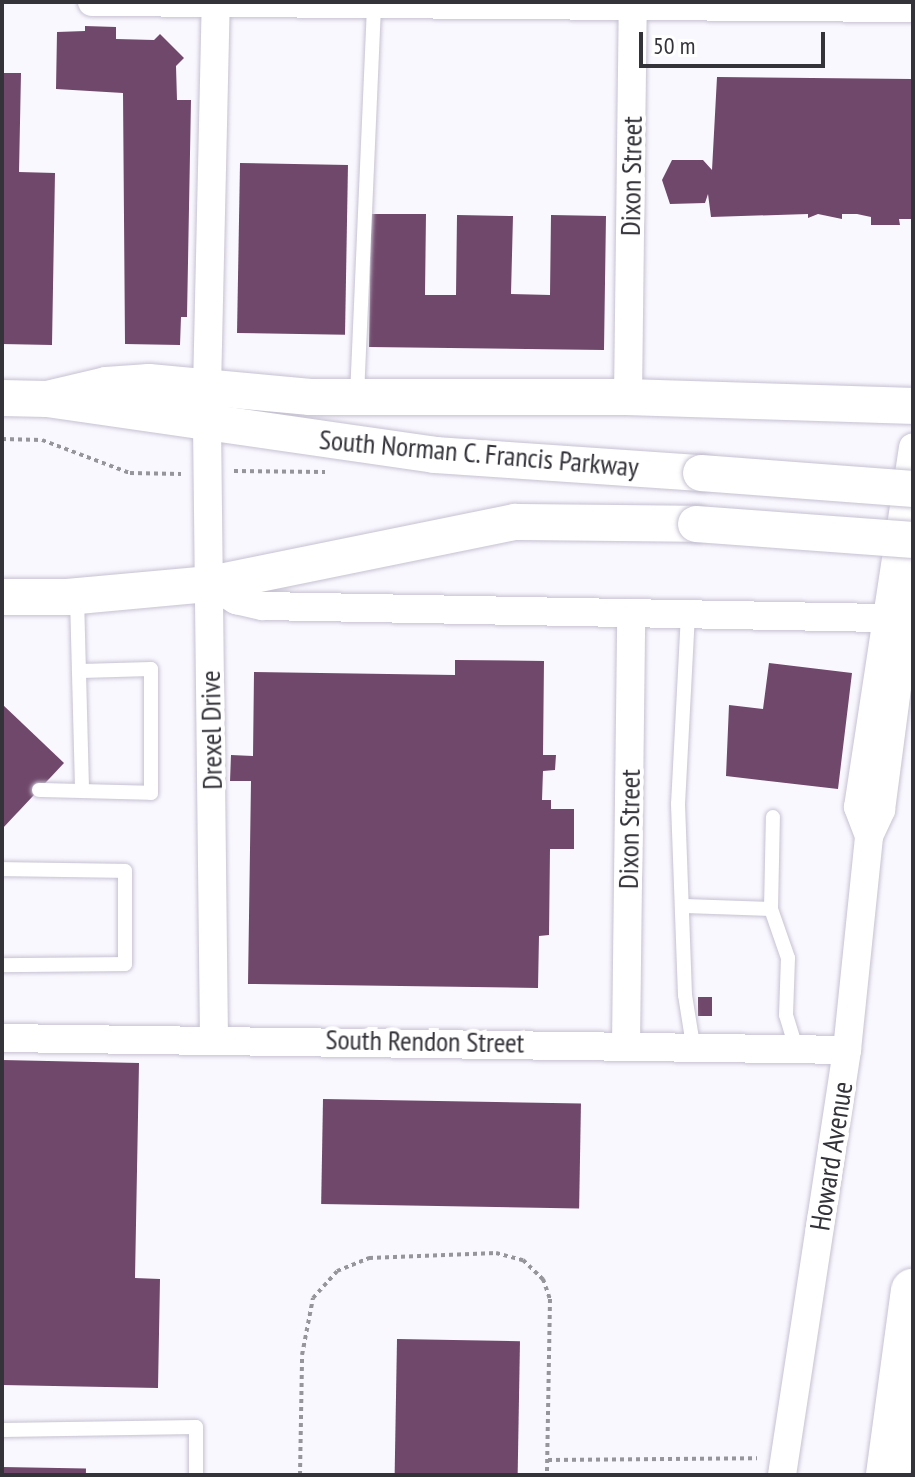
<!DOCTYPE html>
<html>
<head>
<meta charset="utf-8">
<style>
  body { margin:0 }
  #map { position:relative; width:915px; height:1477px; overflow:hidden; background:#faf8ff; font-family:"PT Sans Narrow",sans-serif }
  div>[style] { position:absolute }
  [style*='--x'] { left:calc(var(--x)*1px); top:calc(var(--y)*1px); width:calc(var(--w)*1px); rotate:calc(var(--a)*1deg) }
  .building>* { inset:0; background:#70486b; transform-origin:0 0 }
  .path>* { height:4px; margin-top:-2px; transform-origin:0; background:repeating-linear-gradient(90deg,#96959b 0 4px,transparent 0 8px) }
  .roads { filter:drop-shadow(0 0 2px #c6c1d1) drop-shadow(0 0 2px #c6c1d1) }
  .service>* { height:14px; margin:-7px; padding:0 7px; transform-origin:7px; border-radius:7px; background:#fff }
  .minor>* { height:28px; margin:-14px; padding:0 14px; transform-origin:14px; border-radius:14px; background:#fff }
  .tertiary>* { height:36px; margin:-18px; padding:0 18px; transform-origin:18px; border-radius:18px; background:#fff }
  .motorway>* { height:44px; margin:-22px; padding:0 22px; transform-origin:22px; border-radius:22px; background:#fff }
  .bridges { filter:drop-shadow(0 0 2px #c6c1d1) drop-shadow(0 0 2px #c6c1d1) }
  .tertiary-bridge>* { height:36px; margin:-18px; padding:0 18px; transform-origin:18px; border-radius:18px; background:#fff }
  span { translate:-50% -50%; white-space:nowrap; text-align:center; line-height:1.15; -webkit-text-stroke:8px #fff; paint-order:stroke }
  .street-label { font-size:28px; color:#343339 }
  .frame { position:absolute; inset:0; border:4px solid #343339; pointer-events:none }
  .scale { position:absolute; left:639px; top:32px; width:186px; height:36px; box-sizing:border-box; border:4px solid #343339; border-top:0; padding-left:10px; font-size:24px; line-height:28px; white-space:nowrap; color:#343339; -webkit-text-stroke:6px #fff; paint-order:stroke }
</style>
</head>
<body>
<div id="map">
  <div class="building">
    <div style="clip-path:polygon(85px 26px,116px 27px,116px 39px,154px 40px,160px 34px,184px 58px,176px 66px,177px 100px,191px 100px,187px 317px,181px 317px,180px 345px,125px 344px,123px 93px,56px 89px,57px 32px,85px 31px)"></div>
    <div style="clip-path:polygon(2px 73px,21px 73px,19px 172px,55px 173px,52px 345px,2px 344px)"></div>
    <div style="clip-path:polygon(717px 77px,912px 79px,912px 219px,899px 219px,900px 225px,871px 225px,871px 217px,857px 214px,842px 214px,842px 219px,818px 214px,808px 218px,808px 214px,711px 217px,708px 194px,705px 203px,670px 204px,662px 180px,672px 160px,703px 160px,712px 170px)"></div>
    <div style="left:240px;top:163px;width:108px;height:170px;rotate:1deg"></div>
    <div style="clip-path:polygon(371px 214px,426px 214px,425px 295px,456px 295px,457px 215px,513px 216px,511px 294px,550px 295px,551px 215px,606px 216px,604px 350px,369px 347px)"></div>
    <div style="clip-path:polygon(455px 660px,544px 661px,543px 755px,556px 755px,555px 770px,543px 771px,542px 800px,551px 800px,551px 809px,574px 809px,574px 849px,550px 849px,549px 935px,539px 936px,538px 988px,248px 984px,251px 781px,230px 781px,231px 755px,253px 756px,254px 672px,455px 675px)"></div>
    <div style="clip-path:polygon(769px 663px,852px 673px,838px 789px,726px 776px,729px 705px,763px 709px)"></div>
    <div style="clip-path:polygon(2px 704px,64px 763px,2px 829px)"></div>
    <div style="left:698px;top:997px;width:14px;height:19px"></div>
    <div style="clip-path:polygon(2px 1060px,139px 1063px,135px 1278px,160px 1279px,158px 1388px,2px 1385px)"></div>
    <div style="left:323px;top:1099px;width:258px;height:105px;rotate:1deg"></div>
    <div style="left:397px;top:1339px;width:123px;height:136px;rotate:1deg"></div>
    <div style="left:2px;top:1467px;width:84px;height:8px;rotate:1deg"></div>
  </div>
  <div class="path">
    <div style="--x:2;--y:439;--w:40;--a:1.4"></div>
    <div style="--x:42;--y:440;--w:94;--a:20.6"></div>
    <div style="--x:130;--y:473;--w:51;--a:1.1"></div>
    <div style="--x:234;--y:471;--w:91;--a:0.6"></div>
    <div style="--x:548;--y:1460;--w:209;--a:-0.5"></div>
    <div style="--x:300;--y:1475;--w:120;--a:-89"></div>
    <div style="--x:302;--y:1355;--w:58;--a:-79.1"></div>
    <div style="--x:313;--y:1298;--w:36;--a:-48"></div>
    <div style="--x:337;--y:1271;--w:35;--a:-22"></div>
    <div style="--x:369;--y:1258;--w:127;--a:-2.3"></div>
    <div style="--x:496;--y:1253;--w:28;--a:15"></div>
    <div style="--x:523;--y:1260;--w:28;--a:44"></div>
    <div style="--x:543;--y:1279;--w:21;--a:71"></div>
    <div style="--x:550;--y:1299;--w:176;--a:91"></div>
  </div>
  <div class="roads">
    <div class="service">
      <div style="--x:357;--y:396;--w:392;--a:-87.5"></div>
      <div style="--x:77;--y:597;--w:194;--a:88.5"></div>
      <div style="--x:688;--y:614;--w:190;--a:93"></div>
      <div style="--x:678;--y:804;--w:191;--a:87.9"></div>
      <div style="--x:685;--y:995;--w:51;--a:80.9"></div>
      <div style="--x:39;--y:790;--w:112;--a:1.5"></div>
      <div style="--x:151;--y:793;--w:124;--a:-90"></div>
      <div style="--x:151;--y:669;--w:70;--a:178.4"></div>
      <div style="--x:2;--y:869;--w:123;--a:0.9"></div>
      <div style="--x:125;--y:871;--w:93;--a:90"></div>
      <div style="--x:125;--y:964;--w:123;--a:179.5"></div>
      <div style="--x:685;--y:906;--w:86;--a:2"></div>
      <div style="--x:771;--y:909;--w:92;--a:-88.8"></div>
      <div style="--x:771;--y:909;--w:52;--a:70.9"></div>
      <div style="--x:788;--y:958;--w:57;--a:92"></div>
      <div style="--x:786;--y:1015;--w:34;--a:73"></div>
      <div style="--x:2;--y:1430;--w:194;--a:-0.9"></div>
      <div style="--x:196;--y:1427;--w:48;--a:90"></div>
    </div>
    <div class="minor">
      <div style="--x:92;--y:2;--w:821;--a:0.42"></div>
      <div style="--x:207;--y:389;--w:387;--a:-88.7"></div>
      <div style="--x:628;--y:397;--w:395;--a:-89.3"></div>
      <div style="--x:207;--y:423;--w:615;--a:89.35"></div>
      <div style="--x:210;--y:584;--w:31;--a:32"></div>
      <div style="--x:236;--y:600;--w:28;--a:13"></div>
      <div style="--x:263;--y:606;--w:621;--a:1.11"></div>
      <div style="--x:869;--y:836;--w:31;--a:-111"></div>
      <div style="--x:858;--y:807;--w:364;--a:-81.3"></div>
      <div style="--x:2;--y:1038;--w:845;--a:0.81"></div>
      <div style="--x:626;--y:1044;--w:431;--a:-89.3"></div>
      <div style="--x:782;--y:1475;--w:430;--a:-81.3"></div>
      <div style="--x:847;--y:1050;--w:215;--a:-84.1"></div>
      <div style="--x:869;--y:836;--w:29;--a:-65"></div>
      <div style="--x:881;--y:810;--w:245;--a:-82.5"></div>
    </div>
    <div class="tertiary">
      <div style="--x:2;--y:398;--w:45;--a:1.3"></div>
      <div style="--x:47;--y:399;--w:392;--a:8.2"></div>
      <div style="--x:435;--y:455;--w:267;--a:3.9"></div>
      <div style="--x:47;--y:399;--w:61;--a:-13.3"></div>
      <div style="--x:106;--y:385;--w:43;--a:-4"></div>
      <div style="--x:149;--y:382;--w:162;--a:5.3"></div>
      <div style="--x:310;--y:397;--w:318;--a:0"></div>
      <div style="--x:628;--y:397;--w:285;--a:1.8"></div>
      <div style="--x:2;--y:597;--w:65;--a:0"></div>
      <div style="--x:67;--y:597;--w:144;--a:-5.2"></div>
      <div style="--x:210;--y:584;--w:311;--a:-11.5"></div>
      <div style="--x:515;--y:522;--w:181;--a:0.6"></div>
    </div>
    <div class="motorway">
      <div style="--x:888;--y:1475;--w:186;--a:-82.3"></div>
    </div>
  </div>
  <div class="bridges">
    <div class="tertiary-bridge">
      <div style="--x:701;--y:473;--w:213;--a:4.3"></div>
      <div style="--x:696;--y:524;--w:218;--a:4.2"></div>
    </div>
  </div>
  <div class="street-label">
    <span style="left:631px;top:176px;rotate:-89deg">Dixon Street</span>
    <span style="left:479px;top:453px;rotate:5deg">South Norman C. Francis Parkway</span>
    <span style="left:211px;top:730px;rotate:-91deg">Drexel Drive</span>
    <span style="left:629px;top:829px;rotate:-89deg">Dixon Street</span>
    <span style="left:425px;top:1041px;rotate:1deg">South Rendon Street</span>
    <span style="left:831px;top:1156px;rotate:-81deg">Howard Avenue</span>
  </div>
  <div class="frame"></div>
  <div class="scale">50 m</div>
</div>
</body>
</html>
